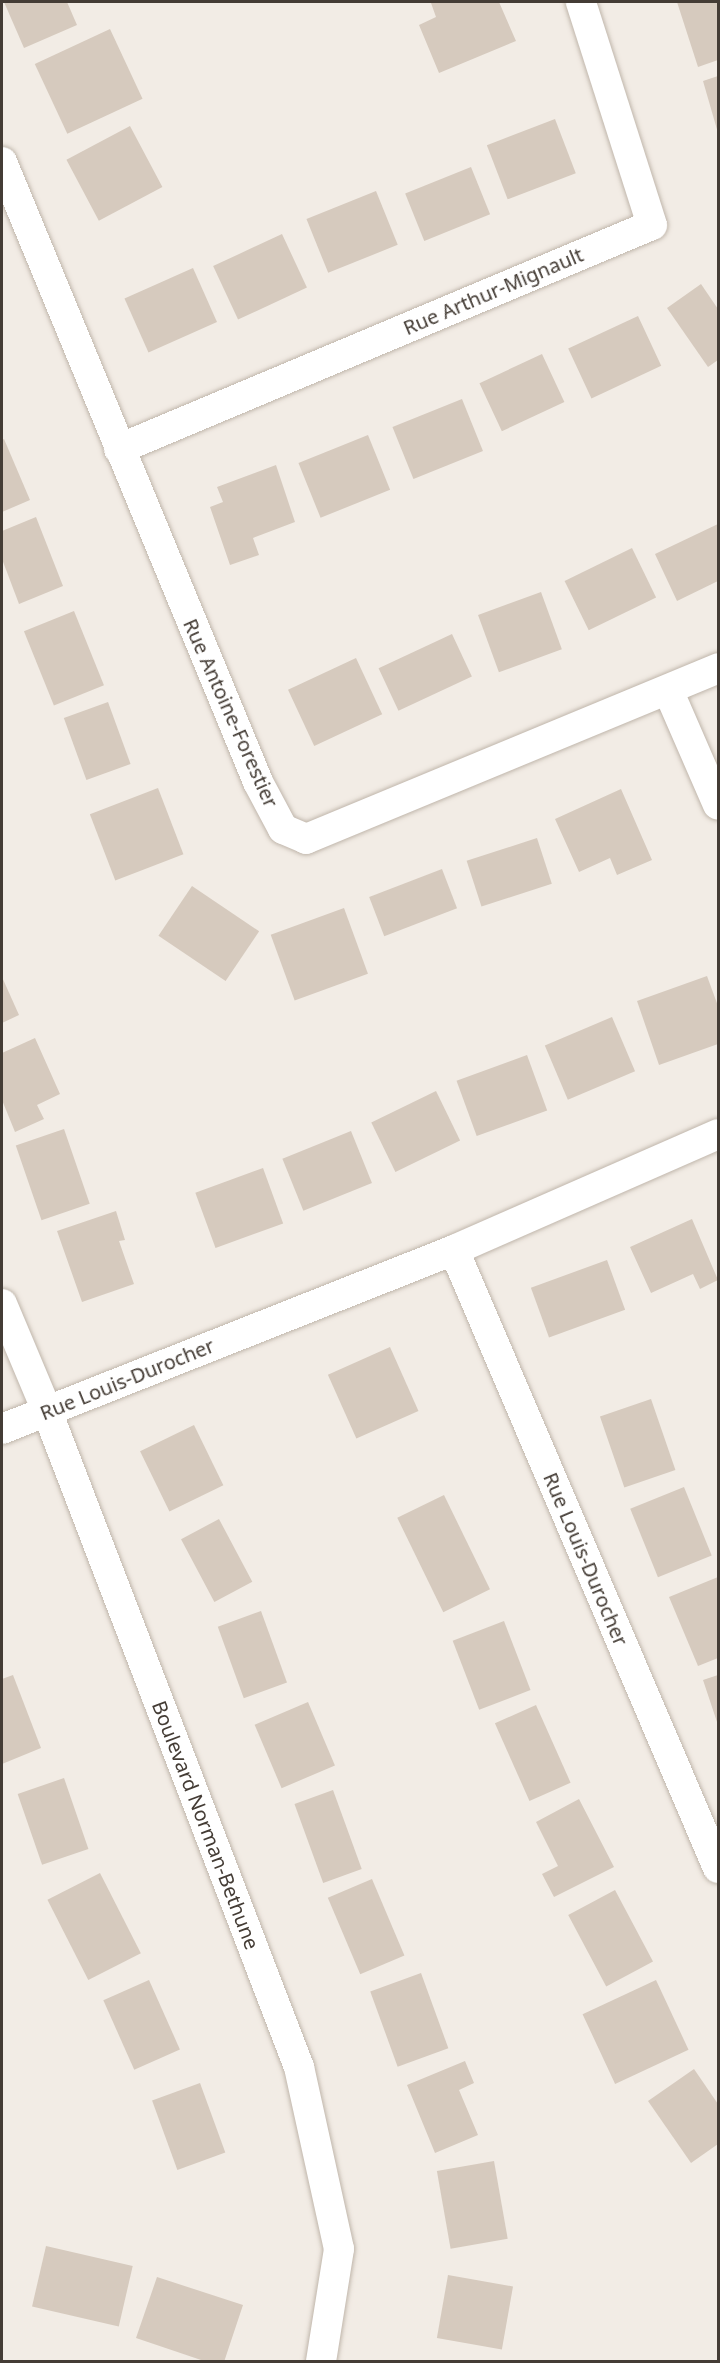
<!DOCTYPE html>
<html>
<head>
<meta charset="utf-8">
<style>
  body { margin:0 }
  #map { position:relative; width:720px; height:2363px; overflow:hidden; background:#f2ece5; font-family:"Noto Sans",sans-serif }
  div>[style] { position:absolute }
  [style*='--x'] { left:calc(var(--x)*1px); top:calc(var(--y)*1px); width:calc(var(--w)*1px); rotate:calc(var(--a)*1deg) }
  .building>* { inset:0; background:#d6cabe; transform-origin:0 0 }
  .roads { filter:drop-shadow(0 0 2px #c0b6ab) drop-shadow(0 0 2px #c0b6ab) }
  .minor>* { height:30px; margin:-15px; padding:0 15px; transform-origin:15px; border-radius:15px; background:#fff }
  span { translate:-50% -50%; white-space:nowrap; text-align:center; line-height:1.15; -webkit-text-stroke:4.5px #fff; paint-order:stroke }
  .street-label { font-size:20px; color:#443c35 }
  .frame { position:absolute; inset:0; border:3px solid #443c35; pointer-events:none }
</style>
</head>
<body>
<div id="map">
  <div class="building">
    <div style="clip-path:polygon(4px 2px,67px 2px,77px 25px,24px 48px)"></div>
    <div style="clip-path:polygon(435px 2px,499px 2px,516px 41px,439px 73px,419px 25px,436px 17px,431px 3px)"></div>
    <div style="clip-path:polygon(677px 2px,718px 2px,718px 60px,698px 67px)"></div>
    <div style="left:110px;top:29px;width:77px;height:83px;rotate:65deg"></div>
    <div style="clip-path:polygon(718px 76px,718px 133px,703px 81px)"></div>
    <div style="left:555px;top:119px;width:58px;height:73px;rotate:69deg"></div>
    <div style="left:130px;top:126px;width:69px;height:72px;rotate:62deg"></div>
    <div style="left:471px;top:167px;width:51px;height:71px;rotate:68deg"></div>
    <div style="left:376px;top:191px;width:58px;height:75px;rotate:68deg"></div>
    <div style="left:282px;top:234px;width:59px;height:76px;rotate:65deg"></div>
    <div style="left:193px;top:268px;width:59px;height:75px;rotate:66deg"></div>
    <div style="clip-path:polygon(701px 284px,718px 309px,718px 360px,708px 367px,667px 308px)"></div>
    <div style="left:638px;top:316px;width:55px;height:77px;rotate:65deg"></div>
    <div style="left:542px;top:354px;width:53px;height:69px;rotate:65deg"></div>
    <div style="left:462px;top:399px;width:56px;height:75px;rotate:68deg"></div>
    <div style="left:368px;top:435px;width:59px;height:75px;rotate:68deg"></div>
    <div style="clip-path:polygon(4px 439px,30px 500px,2px 512px,2px 440px)"></div>
    <div style="clip-path:polygon(276px 465px,295px 522px,253px 538px,259px 555px,230px 565px,210px 507px,223px 502px,217px 487px)"></div>
    <div style="clip-path:polygon(36px 517px,63px 586px,19px 604px,2px 559px,2px 531px)"></div>
    <div style="clip-path:polygon(718px 524px,718px 581px,677px 601px,655px 554px)"></div>
    <div style="left:632px;top:548px;width:55px;height:75px;rotate:64deg"></div>
    <div style="left:541px;top:592px;width:61px;height:67px;rotate:70deg"></div>
    <div style="left:74px;top:611px;width:80px;height:54px;rotate:68deg"></div>
    <div style="left:452px;top:634px;width:47px;height:81px;rotate:65deg"></div>
    <div style="left:356px;top:658px;width:62px;height:75px;rotate:65deg"></div>
    <div style="left:108px;top:702px;width:66px;height:47px;rotate:70deg"></div>
    <div style="left:158px;top:788px;width:71px;height:73px;rotate:69deg"></div>
    <div style="clip-path:polygon(621px 789px,652px 860px,617px 875px,610px 858px,579px 872px,555px 819px)"></div>
    <div style="left:537px;top:838px;width:48px;height:74px;rotate:72deg"></div>
    <div style="left:442px;top:869px;width:42px;height:78px;rotate:69deg"></div>
    <div style="left:192px;top:886px;width:81px;height:60px;rotate:34deg"></div>
    <div style="left:344px;top:908px;width:70px;height:78px;rotate:70deg"></div>
    <div style="clip-path:polygon(707px 976px,718px 1006px,718px 1044px,659px 1065px,637px 1001px)"></div>
    <div style="clip-path:polygon(2px 977px,19px 1015px,2px 1023px)"></div>
    <div style="left:612px;top:1017px;width:59px;height:73px;rotate:67deg"></div>
    <div style="clip-path:polygon(35px 1038px,60px 1094px,37px 1105px,44px 1119px,15px 1132px,2px 1100px,2px 1053px)"></div>
    <div style="left:527px;top:1055px;width:59px;height:75px;rotate:70deg"></div>
    <div style="left:436px;top:1091px;width:55px;height:72px;rotate:64deg"></div>
    <div style="left:64px;top:1129px;width:79px;height:51px;rotate:71deg"></div>
    <div style="left:351px;top:1131px;width:56px;height:74px;rotate:68deg"></div>
    <div style="left:263px;top:1168px;width:59px;height:72px;rotate:70deg"></div>
    <div style="clip-path:polygon(116px 1211px,125px 1240px,119px 1241px,134px 1284px,82px 1302px,57px 1231px)"></div>
    <div style="clip-path:polygon(692px 1219px,718px 1280px,700px 1289px,693px 1274px,651px 1293px,630px 1247px)"></div>
    <div style="left:607px;top:1260px;width:53px;height:81px;rotate:70deg"></div>
    <div style="left:390px;top:1347px;width:70px;height:68px;rotate:66deg"></div>
    <div style="left:651px;top:1399px;width:75px;height:54px;rotate:71deg"></div>
    <div style="left:194px;top:1425px;width:67px;height:60px;rotate:64deg"></div>
    <div style="left:684px;top:1487px;width:74px;height:58px;rotate:68deg"></div>
    <div style="left:444px;top:1495px;width:105px;height:52px;rotate:64deg"></div>
    <div style="left:219px;top:1519px;width:71px;height:43px;rotate:62deg"></div>
    <div style="clip-path:polygon(718px 1577px,718px 1658px,698px 1666px,669px 1597px)"></div>
    <div style="left:261px;top:1611px;width:76px;height:46px;rotate:70deg"></div>
    <div style="left:504px;top:1621px;width:74px;height:55px;rotate:69deg"></div>
    <div style="clip-path:polygon(13px 1675px,41px 1748px,2px 1764px,2px 1679px)"></div>
    <div style="clip-path:polygon(718px 1675px,718px 1725px,703px 1680px)"></div>
    <div style="left:308px;top:1702px;width:69px;height:58px;rotate:67deg"></div>
    <div style="left:536px;top:1705px;width:85px;height:45px;rotate:66deg"></div>
    <div style="left:64px;top:1778px;width:75px;height:49px;rotate:71deg"></div>
    <div style="left:333px;top:1790px;width:84px;height:41px;rotate:70deg"></div>
    <div style="clip-path:polygon(579px 1799px,614px 1867px,554px 1897px,542px 1874px,558px 1866px,536px 1822px)"></div>
    <div style="left:100px;top:1873px;width:90px;height:59px;rotate:63deg"></div>
    <div style="left:372px;top:1879px;width:83px;height:48px;rotate:67deg"></div>
    <div style="left:615px;top:1890px;width:81px;height:53px;rotate:62deg"></div>
    <div style="left:421px;top:1973px;width:80px;height:54px;rotate:70deg"></div>
    <div style="left:149px;top:1980px;width:76px;height:50px;rotate:66deg"></div>
    <div style="left:656px;top:1980px;width:77px;height:81px;rotate:65deg"></div>
    <div style="clip-path:polygon(465px 2061px,474px 2083px,459px 2090px,478px 2135px,435px 2153px,407px 2085px)"></div>
    <div style="clip-path:polygon(694px 2069px,718px 2104px,718px 2144px,691px 2163px,648px 2101px)"></div>
    <div style="left:200px;top:2083px;width:74px;height:51px;rotate:70deg"></div>
    <div style="left:494px;top:2161px;width:79px;height:58px;rotate:80deg"></div>
    <div style="left:46px;top:2246px;width:89px;height:62px;rotate:13deg"></div>
    <div style="left:448px;top:2275px;width:66px;height:64px;rotate:10deg"></div>
    <div style="clip-path:polygon(157px 2277px,243px 2305px,224px 2362px,207px 2362px,136px 2338px)"></div>
  </div>
  <div class="roads">
    <div class="minor">
      <div style="--x:2;--y:162;--w:671;--a:67.56"></div>
      <div style="--x:258;--y:782;--w:53;--a:62"></div>
      <div style="--x:283;--y:829;--w:25;--a:23"></div>
      <div style="--x:306;--y:839;--w:446;--a:-22.5"></div>
      <div style="--x:119;--y:449;--w:578;--a:-22.8"></div>
      <div style="--x:652;--y:225;--w:234;--a:-107.7"></div>
      <div style="--x:668;--y:690;--w:125;--a:66.5"></div>
      <div style="--x:454;--y:1250;--w:672;--a:66.87"></div>
      <div style="--x:2;--y:1304;--w:116;--a:67.2"></div>
      <div style="--x:47;--y:1411;--w:703;--a:68.99"></div>
      <div style="--x:299;--y:2067;--w:186;--a:77.6"></div>
      <div style="--x:339;--y:2249;--w:114;--a:99.1"></div>
      <div style="--x:2;--y:1429;--w:486;--a:-21.6"></div>
      <div style="--x:454;--y:1250;--w:288;--a:-23.7"></div>
    </div>
  </div>
  <div class="street-label">
    <span style="left:493px;top:291px;rotate:-23deg">Rue Arthur-Mignault</span>
    <span style="left:231px;top:713px;rotate:66deg">Rue Antoine-Forestier</span>
    <span style="left:127px;top:1379px;rotate:-22deg">Rue Louis-Durocher</span>
    <span style="left:586px;top:1559px;rotate:67deg">Rue Louis-Durocher</span>
    <span style="left:206px;top:1825px;rotate:69deg">Boulevard Norman-Bethune</span>
  </div>
  <div class="frame"></div>
</div>
</body>
</html>
